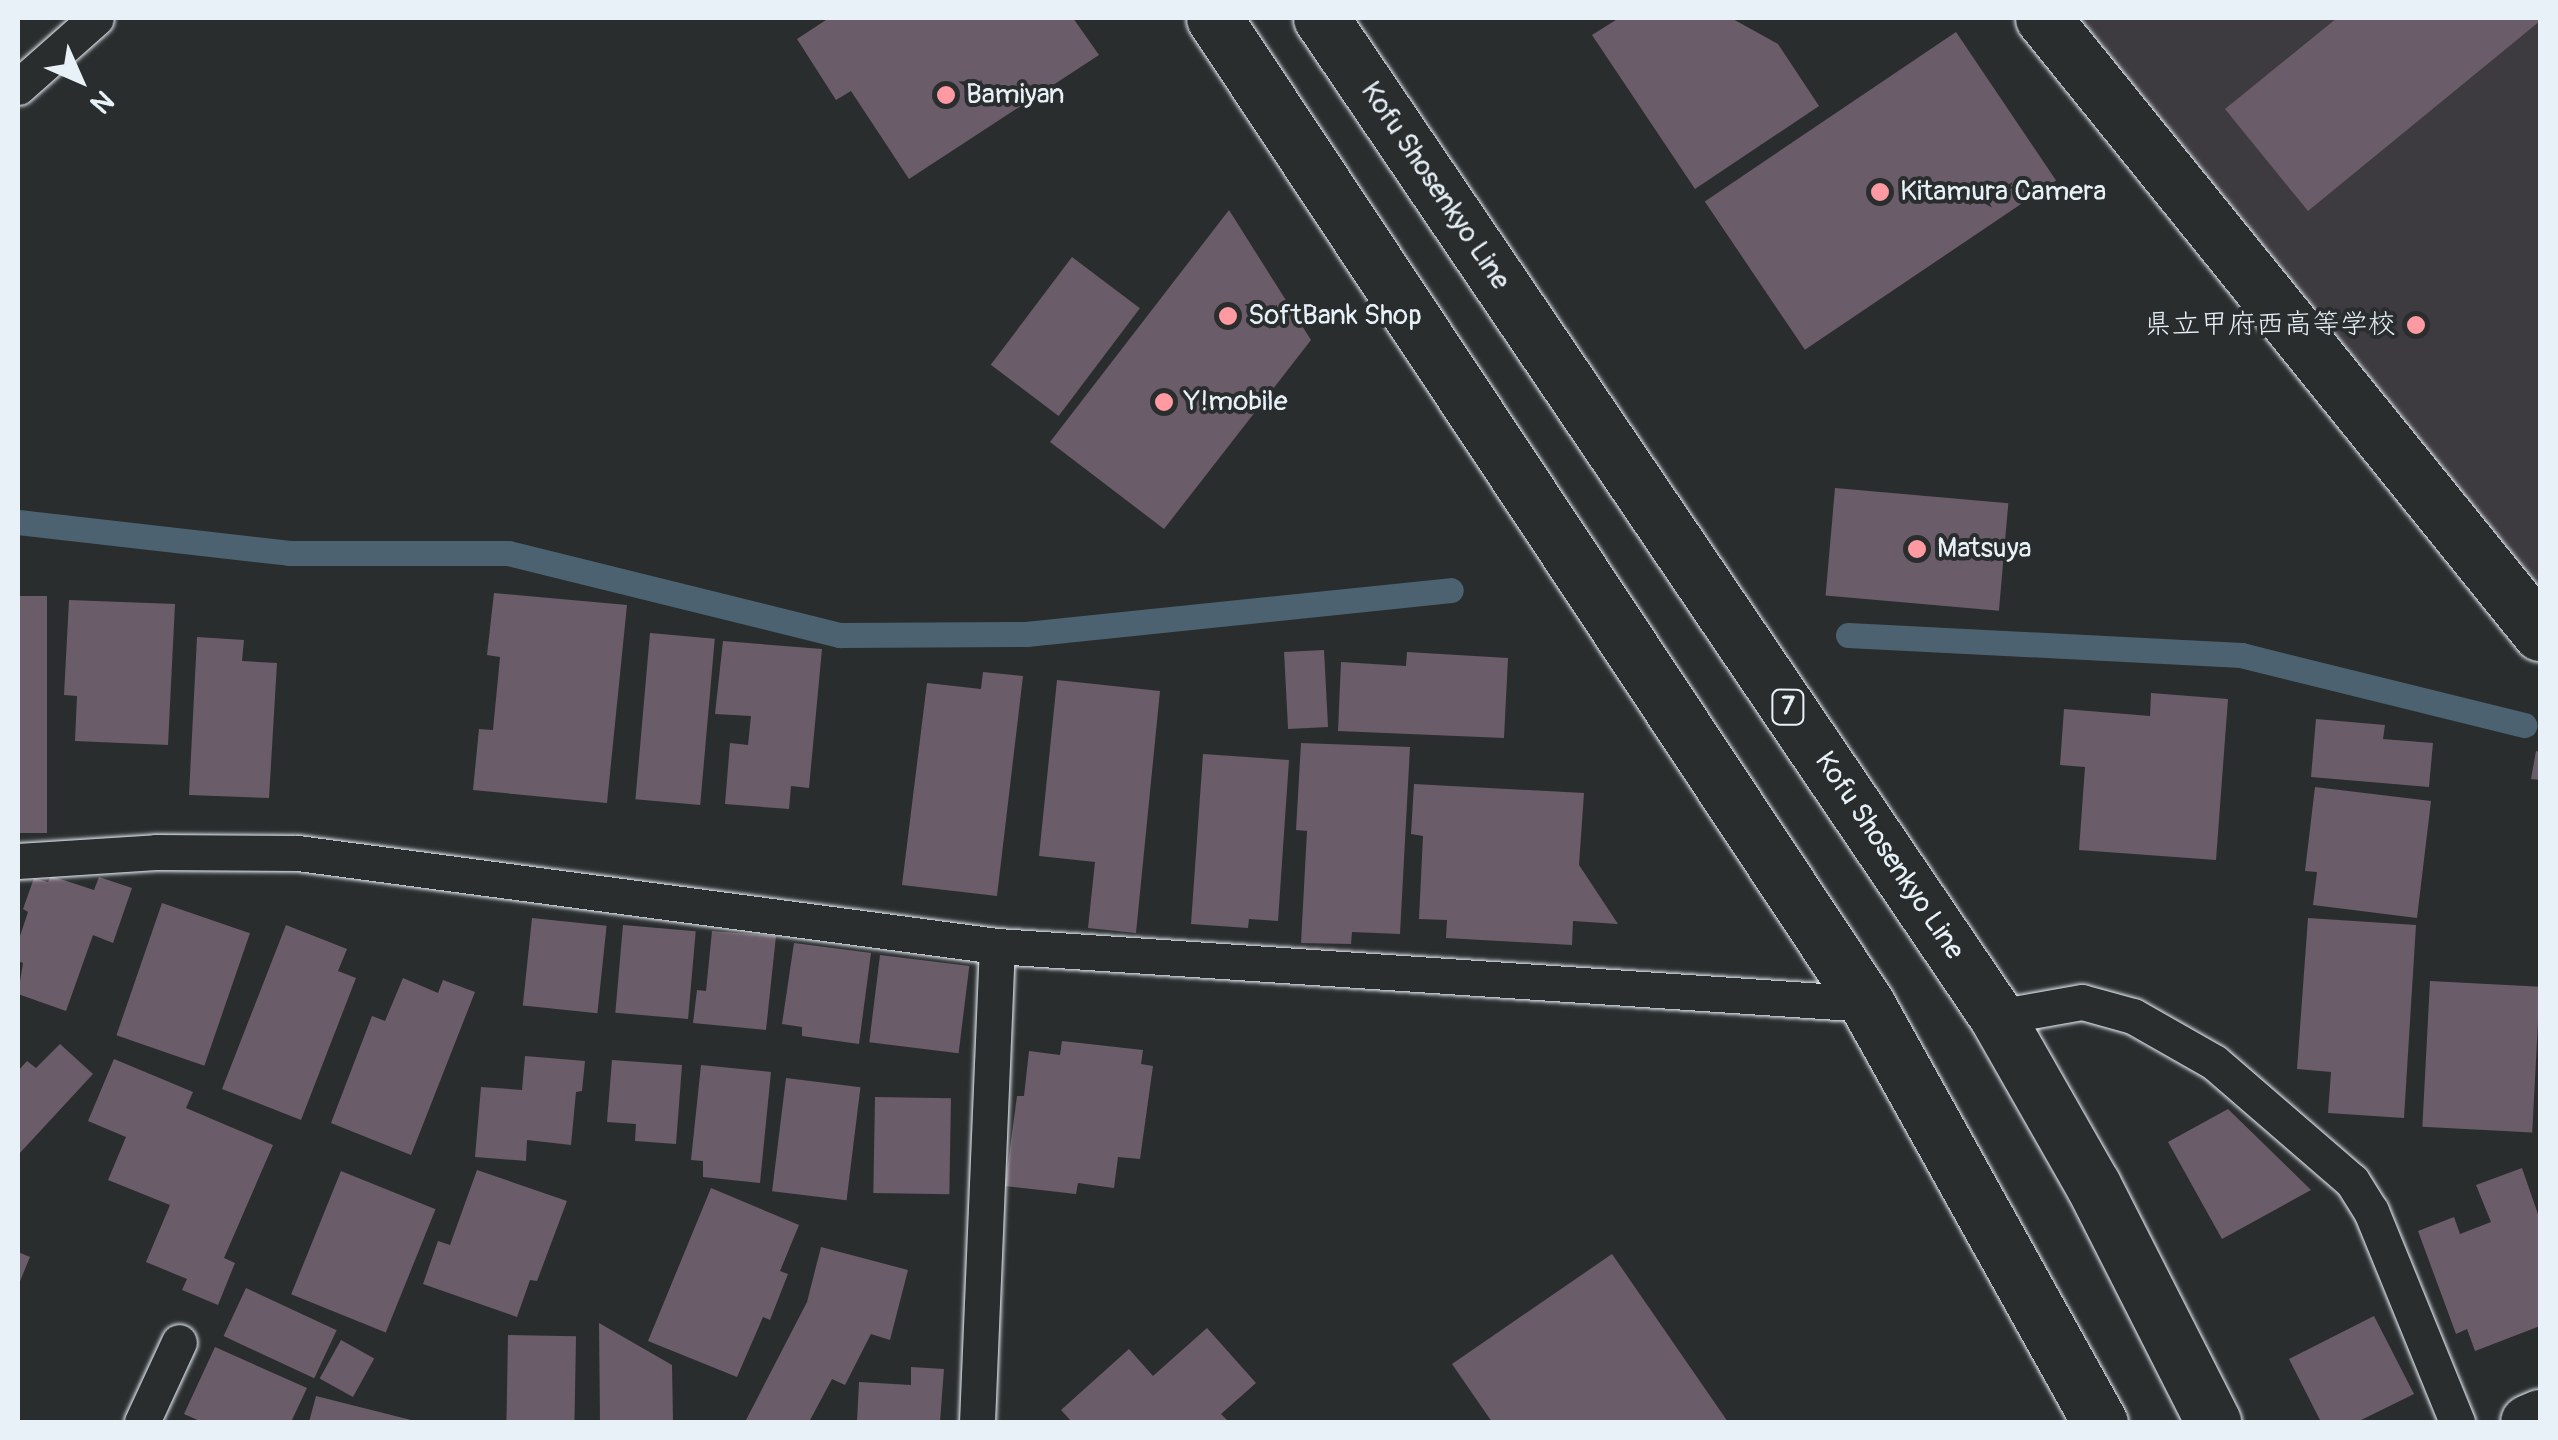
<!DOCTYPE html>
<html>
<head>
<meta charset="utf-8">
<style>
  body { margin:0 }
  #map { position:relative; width:2558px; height:1440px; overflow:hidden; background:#2a2d2e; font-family:Pangolin,"Klee One",sans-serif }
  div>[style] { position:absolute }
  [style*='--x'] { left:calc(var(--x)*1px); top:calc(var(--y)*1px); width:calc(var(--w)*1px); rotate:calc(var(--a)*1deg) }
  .built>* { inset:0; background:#3e3b40 }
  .stream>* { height:25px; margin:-12.5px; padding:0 12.5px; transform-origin:12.5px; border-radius:12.5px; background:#4d6271 }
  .building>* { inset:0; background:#6b5c69; transform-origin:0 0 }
  .roads { filter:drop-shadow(0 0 2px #e8f1f8) drop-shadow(0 0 2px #e8f1f8) }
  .lane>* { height:35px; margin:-17.5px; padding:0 17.5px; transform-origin:17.5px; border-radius:17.5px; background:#2a2d2e }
  .street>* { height:55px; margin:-27.5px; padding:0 27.5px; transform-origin:27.5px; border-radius:27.5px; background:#2a2d2e }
  .primary>* { height:55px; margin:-27.5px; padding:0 27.5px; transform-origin:27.5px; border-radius:27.5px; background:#2a2d2e }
  .dots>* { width:28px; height:28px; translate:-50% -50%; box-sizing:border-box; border:5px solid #2a2d2e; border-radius:50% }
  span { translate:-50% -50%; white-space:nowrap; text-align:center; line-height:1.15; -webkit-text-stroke:8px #2a2d2e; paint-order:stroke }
  .shield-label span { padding:2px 8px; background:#2a2d2e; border:2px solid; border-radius:8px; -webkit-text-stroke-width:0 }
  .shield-label { font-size:25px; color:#e8f1f8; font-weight:700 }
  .poi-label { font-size:28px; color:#e8f1f8 }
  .left { translate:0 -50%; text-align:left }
  .right { translate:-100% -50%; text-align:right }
  .street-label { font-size:28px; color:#e8f1f8 }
  .frame { position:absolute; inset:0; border:20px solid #e8f1f8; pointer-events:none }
  .north { position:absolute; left:30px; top:30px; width:100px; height:100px; -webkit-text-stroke:8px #2a2d2e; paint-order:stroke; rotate:135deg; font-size:28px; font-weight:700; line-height:40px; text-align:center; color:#e8f1f8 }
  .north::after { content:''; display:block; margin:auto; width:35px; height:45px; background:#e8f1f8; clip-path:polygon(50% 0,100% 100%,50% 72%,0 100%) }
</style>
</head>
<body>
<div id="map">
  <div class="built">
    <div style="clip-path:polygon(2043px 18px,2540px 18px,2540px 633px)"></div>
  </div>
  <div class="stream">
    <div style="--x:18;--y:522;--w:273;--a:6.5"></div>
    <div style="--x:289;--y:553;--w:219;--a:0"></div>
    <div style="--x:508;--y:553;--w:342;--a:13.9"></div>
    <div style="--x:840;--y:635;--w:186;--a:-0.3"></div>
    <div style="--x:1026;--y:634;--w:427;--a:-5.9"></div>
    <div style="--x:1848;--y:635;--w:394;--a:2.9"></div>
    <div style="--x:2241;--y:655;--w:292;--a:13.9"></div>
  </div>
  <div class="building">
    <div style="clip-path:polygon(829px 18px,1073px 18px,1099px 55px,909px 179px,851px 91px,836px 100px,797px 39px)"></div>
    <div style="clip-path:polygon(1619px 18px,1731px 18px,1778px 44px,1819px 106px,1695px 189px,1592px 35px)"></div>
    <div style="clip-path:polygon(2337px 18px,2540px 18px,2540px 21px,2308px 211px,2225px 109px)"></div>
    <div style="left:1956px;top:32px;width:179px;height:303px;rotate:56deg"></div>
    <div style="clip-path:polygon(1229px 210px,1311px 340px,1164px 529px,1050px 442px)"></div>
    <div style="left:1072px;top:257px;width:85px;height:135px;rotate:37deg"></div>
    <div style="left:1835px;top:488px;width:174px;height:108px;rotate:5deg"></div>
    <div style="clip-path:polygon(494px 593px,627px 605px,607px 803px,473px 790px,479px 729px,493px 730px,500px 657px,487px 655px)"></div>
    <div style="left:18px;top:596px;width:29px;height:237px"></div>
    <div style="clip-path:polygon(69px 600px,175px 604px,168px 745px,75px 741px,77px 696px,64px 695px)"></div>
    <div style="left:650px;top:633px;width:65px;height:167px;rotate:5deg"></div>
    <div style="clip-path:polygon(197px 637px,244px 640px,242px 661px,277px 663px,269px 798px,189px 795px)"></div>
    <div style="clip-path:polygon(723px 641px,822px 649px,809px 788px,791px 786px,789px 809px,725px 804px,730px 743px,748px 745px,751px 716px,715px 714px)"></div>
    <div style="left:1324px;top:650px;width:77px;height:40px;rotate:87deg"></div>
    <div style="clip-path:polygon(1407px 652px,1508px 658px,1504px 738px,1338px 731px,1341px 662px,1406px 666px)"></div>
    <div style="clip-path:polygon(983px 672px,1023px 676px,997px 896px,902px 885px,927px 683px,981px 689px)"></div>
    <div style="clip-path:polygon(1057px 680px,1160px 691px,1136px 933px,1088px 928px,1095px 862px,1039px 856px)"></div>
    <div style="clip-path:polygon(2151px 693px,2228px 699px,2216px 860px,2079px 850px,2085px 767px,2060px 765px,2064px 709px,2150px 716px)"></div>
    <div style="clip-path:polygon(2316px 719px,2385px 725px,2383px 739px,2433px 743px,2429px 787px,2311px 777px)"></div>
    <div style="clip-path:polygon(1301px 743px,1410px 747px,1400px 934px,1352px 932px,1351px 944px,1301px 943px,1307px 831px,1296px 830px)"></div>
    <div style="clip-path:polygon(2536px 751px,2540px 752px,2540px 780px,2531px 779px)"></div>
    <div style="clip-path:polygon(1203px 754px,1289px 760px,1278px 921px,1249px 919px,1248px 928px,1191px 924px)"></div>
    <div style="clip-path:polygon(1414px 784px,1584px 793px,1579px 865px,1618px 924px,1573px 921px,1572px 945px,1446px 938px,1447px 920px,1419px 919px,1423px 836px,1411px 834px)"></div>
    <div style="clip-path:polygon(2315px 787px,2431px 801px,2417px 918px,2313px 905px,2317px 872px,2305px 871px)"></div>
    <div style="clip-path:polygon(51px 876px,94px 890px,99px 877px,132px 888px,113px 943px,93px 935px,66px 1011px,18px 994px,23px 963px,18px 961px,18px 942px,28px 912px,23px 909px,34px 878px,48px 882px)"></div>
    <div style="left:162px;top:903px;width:93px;height:140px;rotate:19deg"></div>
    <div style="left:532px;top:918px;width:75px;height:88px;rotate:6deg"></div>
    <div style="clip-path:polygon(2308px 918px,2416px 925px,2404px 1118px,2328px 1113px,2331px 1072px,2297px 1069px)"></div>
    <div style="clip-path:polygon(286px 925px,347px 949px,338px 971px,356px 978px,301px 1120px,222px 1089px)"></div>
    <div style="left:623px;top:925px;width:73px;height:88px;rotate:5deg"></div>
    <div style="clip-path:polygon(712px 931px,776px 936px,766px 1030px,693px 1023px,697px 990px,706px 991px)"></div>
    <div style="clip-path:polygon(794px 943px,871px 953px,859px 1044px,802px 1036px,802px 1027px,782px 1024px)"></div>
    <div style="left:880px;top:955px;width:90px;height:88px;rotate:7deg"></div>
    <div style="clip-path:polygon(403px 978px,438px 993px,443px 980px,475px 992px,411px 1155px,331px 1123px,372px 1016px,385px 1021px)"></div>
    <div style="left:2430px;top:981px;width:110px;height:146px;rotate:3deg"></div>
    <div style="clip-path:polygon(1062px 1041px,1143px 1050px,1141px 1064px,1153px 1066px,1140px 1159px,1118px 1157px,1114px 1188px,1078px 1183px,1076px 1194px,1005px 1186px,1017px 1096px,1024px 1096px,1029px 1051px,1060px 1055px)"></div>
    <div style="clip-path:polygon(60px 1044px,93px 1074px,18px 1155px,18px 1071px,27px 1061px,36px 1068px)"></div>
    <div style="clip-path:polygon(525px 1056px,585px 1061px,582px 1091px,576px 1092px,571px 1145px,527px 1140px,526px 1161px,475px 1157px,481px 1087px,522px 1090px)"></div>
    <div style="clip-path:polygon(114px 1059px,193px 1092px,186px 1108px,273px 1145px,224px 1258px,235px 1263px,218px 1305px,182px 1290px,187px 1279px,146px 1262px,170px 1205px,108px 1180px,126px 1137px,88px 1121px)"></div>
    <div style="clip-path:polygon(612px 1060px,682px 1065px,676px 1144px,635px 1141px,636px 1124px,607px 1122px)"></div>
    <div style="clip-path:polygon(701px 1065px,771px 1072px,760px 1183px,703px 1177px,703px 1161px,691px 1160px)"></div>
    <div style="left:786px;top:1078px;width:75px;height:114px;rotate:7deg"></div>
    <div style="left:875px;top:1097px;width:76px;height:96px;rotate:1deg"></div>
    <div style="clip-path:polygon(2228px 1109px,2311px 1190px,2222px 1239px,2168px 1142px)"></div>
    <div style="clip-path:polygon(2522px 1168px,2540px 1220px,2540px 1326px,2475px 1351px,2467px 1329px,2456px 1334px,2418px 1231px,2454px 1217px,2460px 1234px,2491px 1222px,2476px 1185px)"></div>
    <div style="clip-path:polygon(477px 1170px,567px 1201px,537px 1281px,530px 1280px,517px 1317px,423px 1284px,438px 1241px,450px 1245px)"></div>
    <div style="left:341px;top:1171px;width:102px;height:133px;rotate:22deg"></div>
    <div style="clip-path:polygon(711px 1188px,799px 1225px,780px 1271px,788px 1274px,770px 1320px,763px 1317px,737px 1377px,648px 1341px)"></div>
    <div style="clip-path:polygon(821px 1247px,908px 1270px,890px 1340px,871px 1334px,845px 1385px,832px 1379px,809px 1422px,745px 1422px,807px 1302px)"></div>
    <div style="clip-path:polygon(18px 1252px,30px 1257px,18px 1286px)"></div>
    <div style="clip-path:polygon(1612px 1254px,1728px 1422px,1492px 1422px,1452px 1364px)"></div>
    <div style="left:246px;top:1288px;width:100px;height:53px;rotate:25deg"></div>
    <div style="clip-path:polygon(2374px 1316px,2414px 1394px,2357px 1422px,2321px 1422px,2289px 1359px)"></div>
    <div style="clip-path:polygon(599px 1323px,672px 1365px,673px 1422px,600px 1422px)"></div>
    <div style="clip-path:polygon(1207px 1328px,1256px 1383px,1221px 1414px,1229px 1422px,1072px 1422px,1061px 1410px,1129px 1349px,1153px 1376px)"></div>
    <div style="left:508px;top:1335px;width:68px;height:87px;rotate:1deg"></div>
    <div style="left:341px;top:1340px;width:38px;height:44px;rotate:29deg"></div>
    <div style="clip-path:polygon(215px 1347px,307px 1388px,291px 1422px,202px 1422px,184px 1414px)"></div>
    <div style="clip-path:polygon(911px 1367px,944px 1369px,940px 1422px,857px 1422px,859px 1382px,911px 1385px)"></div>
    <div style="clip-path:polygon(316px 1396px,415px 1421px,415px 1422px,309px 1422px)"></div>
  </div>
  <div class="roads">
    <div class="lane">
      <div style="--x:18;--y:87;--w:104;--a:-41.5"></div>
      <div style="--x:18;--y:861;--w:138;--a:-3.7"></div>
      <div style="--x:156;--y:852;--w:142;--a:0.4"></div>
      <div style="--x:298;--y:853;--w:705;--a:7.58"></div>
      <div style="--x:997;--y:946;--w:872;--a:3.81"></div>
      <div style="--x:1997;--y:1017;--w:86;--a:-10"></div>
      <div style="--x:2082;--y:1002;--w:53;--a:15.4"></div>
      <div style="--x:2133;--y:1016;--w:93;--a:29.6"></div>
      <div style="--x:2214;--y:1062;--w:182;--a:40.8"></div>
      <div style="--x:2352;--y:1181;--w:36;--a:58"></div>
      <div style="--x:2371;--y:1211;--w:228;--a:67.8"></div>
      <div style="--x:142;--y:1422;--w:88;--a:-65.2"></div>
      <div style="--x:977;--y:1422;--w:476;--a:-87.6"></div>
    </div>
    <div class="street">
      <div style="--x:2043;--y:18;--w:791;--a:51.06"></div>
      <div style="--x:2528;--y:1422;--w:13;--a:-23"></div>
    </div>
    <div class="primary">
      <div style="--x:1214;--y:18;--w:1183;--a:56.48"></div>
      <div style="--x:1867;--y:1004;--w:479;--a:60.9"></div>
      <div style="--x:1321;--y:18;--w:1206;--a:55.91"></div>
      <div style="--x:1997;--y:1017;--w:193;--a:60.3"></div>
      <div style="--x:2093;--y:1185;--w:266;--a:63.1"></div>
    </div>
  </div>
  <div class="dots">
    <div style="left:946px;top:95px;background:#ff9aa2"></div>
    <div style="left:1880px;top:192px;background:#ff9aa2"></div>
    <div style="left:1228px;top:316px;background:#ff9aa2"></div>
    <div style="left:2416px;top:325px;background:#ff9aa2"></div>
    <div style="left:1164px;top:402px;background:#ff9aa2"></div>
    <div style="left:1917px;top:549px;background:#ff9aa2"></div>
  </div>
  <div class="shield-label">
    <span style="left:1788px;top:707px">7</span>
  </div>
  <div class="poi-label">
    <span class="left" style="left:966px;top:95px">Bamiyan</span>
    <span class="left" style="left:1900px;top:192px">Kitamura Camera</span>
    <span class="left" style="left:1248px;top:316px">SoftBank Shop</span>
    <span class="right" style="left:2396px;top:325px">県立甲府西高等学校</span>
    <span class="left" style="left:1184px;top:402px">Y!mobile</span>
    <span class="left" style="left:1937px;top:549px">Matsuya</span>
  </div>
  <div class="street-label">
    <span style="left:1435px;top:186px;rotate:56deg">Kofu Shosenkyo Line</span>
    <span style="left:1889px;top:856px;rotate:56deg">Kofu Shosenkyo Line</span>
  </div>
  <div class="frame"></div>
  <div class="north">N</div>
</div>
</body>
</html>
